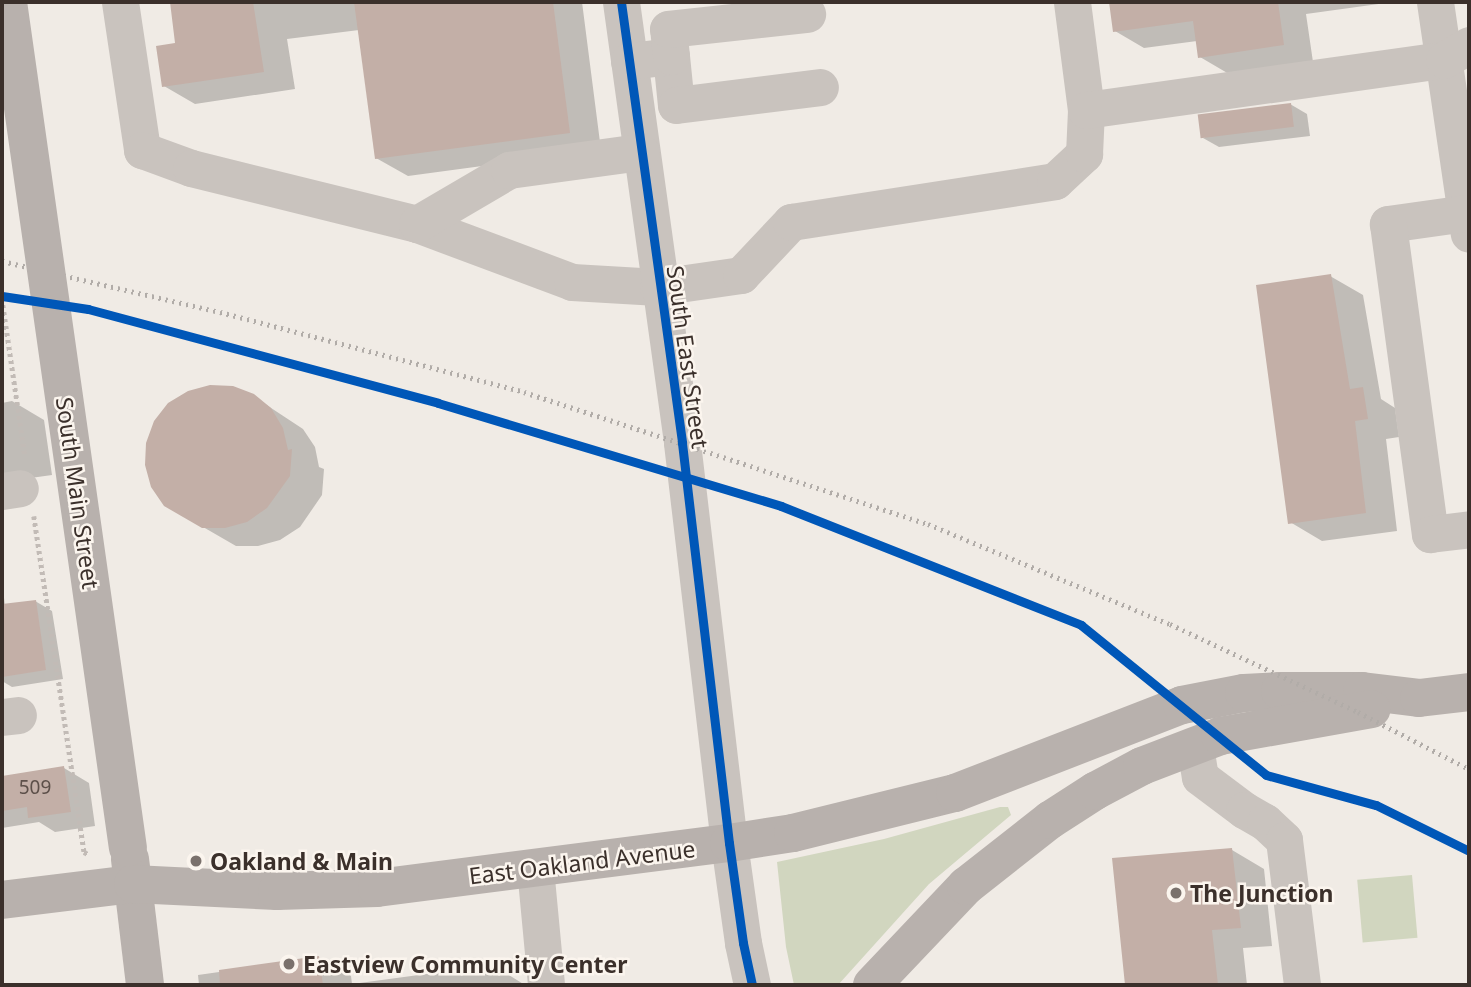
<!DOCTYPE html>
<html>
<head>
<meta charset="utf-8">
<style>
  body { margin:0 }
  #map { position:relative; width:1471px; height:987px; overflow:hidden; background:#f0ebe5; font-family:"Noto Sans",sans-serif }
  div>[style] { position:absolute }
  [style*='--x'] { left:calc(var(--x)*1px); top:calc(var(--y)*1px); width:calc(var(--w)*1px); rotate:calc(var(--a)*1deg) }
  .green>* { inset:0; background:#d1d6bf; transform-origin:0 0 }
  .shadow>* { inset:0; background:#0003 }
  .building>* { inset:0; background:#c3afa7; transform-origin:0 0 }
  .path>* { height:4.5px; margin-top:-2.25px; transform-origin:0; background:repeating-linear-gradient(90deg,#c2bbb6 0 3.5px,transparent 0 7px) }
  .minor>* { height:37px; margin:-18.5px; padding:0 18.5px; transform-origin:18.5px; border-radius:18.5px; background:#c9c3be }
  .major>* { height:38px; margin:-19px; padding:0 19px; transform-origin:19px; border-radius:19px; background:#b8b1ad }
  .rail>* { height:5px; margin-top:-2.5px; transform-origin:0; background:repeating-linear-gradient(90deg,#b1aca8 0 2px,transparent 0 7px) }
  .major-bridge>* { height:38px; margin:-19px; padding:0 19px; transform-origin:19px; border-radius:19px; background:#b8b1ad }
  .cycleway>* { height:9px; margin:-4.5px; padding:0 4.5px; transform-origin:4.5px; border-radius:4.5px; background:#0057b8 }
  .dots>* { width:19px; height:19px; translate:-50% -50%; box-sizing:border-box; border:4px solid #fbf5ee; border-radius:50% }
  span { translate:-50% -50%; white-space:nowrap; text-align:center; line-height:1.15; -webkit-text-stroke:5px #fbf5ee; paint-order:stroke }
  .number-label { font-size:19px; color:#5d504a }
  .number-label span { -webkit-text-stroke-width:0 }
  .street-label { font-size:23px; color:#3b302b }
  .poi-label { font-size:23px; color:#3b302b; font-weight:700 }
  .left { translate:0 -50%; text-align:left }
  .frame { position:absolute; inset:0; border:4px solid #3b302b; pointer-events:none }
</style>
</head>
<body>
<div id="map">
  <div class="green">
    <div style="clip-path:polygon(1000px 807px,1008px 807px,1011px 815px,929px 884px,838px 985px,794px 985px,786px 947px,777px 862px,884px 839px)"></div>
    <div style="left:1412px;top:875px;width:63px;height:55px;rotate:85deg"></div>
  </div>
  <div class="shadow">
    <div style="clip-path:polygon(171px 2px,582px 2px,601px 150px,408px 176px,376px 158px,359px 30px,287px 39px,295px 89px,195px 104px,164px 86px,177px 45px)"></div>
    <div style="clip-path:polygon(1111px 2px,1393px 2px,1306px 14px,1313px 62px,1229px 74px,1200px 57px,1197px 41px,1144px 48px,1115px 31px)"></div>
    <div style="clip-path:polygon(1290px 104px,1307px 114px,1310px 136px,1219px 147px,1203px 138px)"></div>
    <div style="clip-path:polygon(1330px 276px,1363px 295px,1381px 399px,1395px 408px,1399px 437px,1386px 439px,1397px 531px,1322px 541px,1290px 522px)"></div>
    <div style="clip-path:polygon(253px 396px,303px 429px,315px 447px,319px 467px,324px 469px,322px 495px,300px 527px,280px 540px,258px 546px,236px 546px,165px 505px)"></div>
    <div style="clip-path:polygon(12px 401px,44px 420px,52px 475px,2px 482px,2px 403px)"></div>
    <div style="clip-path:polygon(2px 581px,5px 606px,35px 601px,52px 611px,63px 679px,12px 687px,2px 681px)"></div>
    <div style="clip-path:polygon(64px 768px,89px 783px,95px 826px,55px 832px,39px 822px,2px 828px,2px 777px)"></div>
    <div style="clip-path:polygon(1232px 850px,1264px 869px,1272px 946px,1243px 948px,1247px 985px,1126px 985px,1114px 859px)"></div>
    <div style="clip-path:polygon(318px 958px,351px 976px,352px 984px,493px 965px,525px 985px,199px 985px,198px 975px)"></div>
  </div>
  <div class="building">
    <div style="clip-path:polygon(170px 2px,253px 2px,264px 72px,162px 87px,156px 46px,175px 43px)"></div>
    <div style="clip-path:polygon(354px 2px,553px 2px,570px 133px,375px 159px)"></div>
    <div style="clip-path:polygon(1109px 2px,1278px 2px,1284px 45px,1198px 58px,1193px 21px,1113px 32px)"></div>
    <div style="left:1291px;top:103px;width:24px;height:94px;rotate:83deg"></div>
    <div style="clip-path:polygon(1331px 274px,1350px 389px,1363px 387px,1368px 419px,1355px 421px,1366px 513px,1288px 524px,1256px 285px)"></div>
    <div style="clip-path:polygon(210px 385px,233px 386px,254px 394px,271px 408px,283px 428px,288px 450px,292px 449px,290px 476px,267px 508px,247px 522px,225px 528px,202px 528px,164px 506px,151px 487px,145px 465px,146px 443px,154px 421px,168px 403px,188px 391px)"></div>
    <div style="clip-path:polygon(36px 600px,46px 670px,2px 677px,2px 604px)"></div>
    <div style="clip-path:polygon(64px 766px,71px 812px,28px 818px,27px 807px,2px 811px,2px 776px)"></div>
    <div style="clip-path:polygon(1232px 848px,1241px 928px,1212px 930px,1218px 985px,1125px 985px,1112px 858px)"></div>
    <div style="clip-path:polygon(319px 956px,323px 985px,220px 985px,219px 970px)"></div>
  </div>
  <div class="path">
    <div style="--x:2;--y:298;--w:159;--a:81.7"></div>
    <div style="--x:34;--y:516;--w:340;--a:81.5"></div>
    <div style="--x:84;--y:852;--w:4;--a:27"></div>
  </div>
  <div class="minor">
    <div style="--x:120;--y:2;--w:150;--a:81.5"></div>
    <div style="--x:142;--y:150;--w:52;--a:20.2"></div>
    <div style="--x:191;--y:168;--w:233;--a:13.9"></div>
    <div style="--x:417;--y:224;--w:165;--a:20.5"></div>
    <div style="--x:572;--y:282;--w:86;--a:3.3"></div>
    <div style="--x:658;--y:287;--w:84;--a:-8.2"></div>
    <div style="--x:741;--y:275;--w:73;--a:-46.7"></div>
    <div style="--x:791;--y:222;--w:267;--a:-8.8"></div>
    <div style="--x:1055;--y:181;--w:40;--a:-43"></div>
    <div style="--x:1084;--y:154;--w:44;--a:-87.4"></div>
    <div style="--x:1086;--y:110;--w:109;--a:-97.4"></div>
    <div style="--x:621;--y:2;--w:445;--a:82.1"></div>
    <div style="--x:682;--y:443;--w:403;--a:83.3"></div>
    <div style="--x:729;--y:843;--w:101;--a:82"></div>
    <div style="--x:743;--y:943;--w:43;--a:77.9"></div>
    <div style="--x:1435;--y:2;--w:234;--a:81.7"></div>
    <div style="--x:671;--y:56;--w:49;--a:84.2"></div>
    <div style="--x:676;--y:105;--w:145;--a:-7.1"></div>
    <div style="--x:629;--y:61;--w:42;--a:-6.8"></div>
    <div style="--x:671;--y:56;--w:27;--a:-96"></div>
    <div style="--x:668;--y:29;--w:140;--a:-6.2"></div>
    <div style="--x:1086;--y:110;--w:361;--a:-8"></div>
    <div style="--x:1444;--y:60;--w:29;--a:-31"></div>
    <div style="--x:1466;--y:213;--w:79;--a:172"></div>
    <div style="--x:1388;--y:224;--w:313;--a:82.3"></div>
    <div style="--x:1430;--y:534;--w:39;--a:-7"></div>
    <div style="--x:417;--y:224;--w:107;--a:-30.4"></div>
    <div style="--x:509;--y:170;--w:133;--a:-7.8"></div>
    <div style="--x:2;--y:491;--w:18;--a:-9"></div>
    <div style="--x:2;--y:717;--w:16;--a:-7"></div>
    <div style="--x:1195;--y:746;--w:31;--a:81"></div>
    <div style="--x:1200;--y:777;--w:55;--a:36.9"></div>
    <div style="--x:1244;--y:810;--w:24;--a:30"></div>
    <div style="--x:1265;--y:822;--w:26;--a:43"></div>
    <div style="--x:1284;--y:840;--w:146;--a:82.9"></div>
    <div style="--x:535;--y:868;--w:118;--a:84.6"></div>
  </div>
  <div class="major">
    <div style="--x:130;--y:859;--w:127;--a:83.2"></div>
    <div style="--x:2;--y:900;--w:132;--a:-7"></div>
    <div style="--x:133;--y:884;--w:144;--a:2.8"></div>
    <div style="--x:277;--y:891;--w:100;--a:-1.7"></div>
    <div style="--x:377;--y:888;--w:355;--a:-7.3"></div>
    <div style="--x:729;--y:843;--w:65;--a:-8.9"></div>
    <div style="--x:793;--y:833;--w:167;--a:-13.9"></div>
    <div style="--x:955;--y:793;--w:243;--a:-21.2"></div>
    <div style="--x:1182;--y:705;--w:63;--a:-11"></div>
    <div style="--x:1244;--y:693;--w:36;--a:-3"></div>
    <div style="--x:1280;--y:691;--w:82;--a:0"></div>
    <div style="--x:1362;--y:691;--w:57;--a:7"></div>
    <div style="--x:1419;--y:698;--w:50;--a:-6.8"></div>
    <div style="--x:872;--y:985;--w:137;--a:-46.5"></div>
    <div style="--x:966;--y:886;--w:107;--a:-38.2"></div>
    <div style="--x:1050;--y:820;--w:54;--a:-32.8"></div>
    <div style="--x:1095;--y:791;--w:53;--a:-28"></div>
    <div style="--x:1142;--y:766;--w:84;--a:-21"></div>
    <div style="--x:1220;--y:736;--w:154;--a:-10.1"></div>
  </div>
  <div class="rail">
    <div style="--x:2;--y:261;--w:224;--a:13.2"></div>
    <div style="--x:220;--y:312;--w:314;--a:14.7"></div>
    <div style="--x:524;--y:392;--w:425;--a:18.1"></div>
    <div style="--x:928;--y:524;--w:262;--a:22.5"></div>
    <div style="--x:1170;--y:624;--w:208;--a:25.1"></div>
    <div style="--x:1358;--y:712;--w:125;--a:27.2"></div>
  </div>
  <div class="major-bridge">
    <div style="--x:8;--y:2;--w:854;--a:81.93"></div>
  </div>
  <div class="cycleway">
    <div style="--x:621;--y:2;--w:445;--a:82.1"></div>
    <div style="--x:682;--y:443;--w:403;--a:83.3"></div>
    <div style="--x:729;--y:843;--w:101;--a:82"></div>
    <div style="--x:743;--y:943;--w:43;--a:77.9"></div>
    <div style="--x:2;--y:296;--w:87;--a:8.6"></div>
    <div style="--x:88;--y:309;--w:362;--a:15"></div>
    <div style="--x:438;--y:403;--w:358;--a:16.7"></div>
    <div style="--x:781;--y:506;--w:323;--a:21.6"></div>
    <div style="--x:1081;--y:625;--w:238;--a:39"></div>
    <div style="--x:1266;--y:775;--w:114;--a:15.3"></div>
    <div style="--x:1376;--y:805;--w:104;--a:26.3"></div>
  </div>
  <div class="dots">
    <div style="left:196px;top:861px;background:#7a716c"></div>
    <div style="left:1176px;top:893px;background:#7a716c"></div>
    <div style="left:289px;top:964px;background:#7a716c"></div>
  </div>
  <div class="number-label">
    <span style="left:35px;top:788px">509</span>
  </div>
  <div class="street-label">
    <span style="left:688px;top:357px;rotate:82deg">South East Street</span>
    <span style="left:78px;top:493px;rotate:82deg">South Main Street</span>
    <span style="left:582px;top:862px;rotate:-7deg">East Oakland Avenue</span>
  </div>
  <div class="poi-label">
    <span class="left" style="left:210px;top:861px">Oakland &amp; Main</span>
    <span class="left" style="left:1190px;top:893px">The Junction</span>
    <span class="left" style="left:303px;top:964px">Eastview Community Center</span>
  </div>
  <div class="frame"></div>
</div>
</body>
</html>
